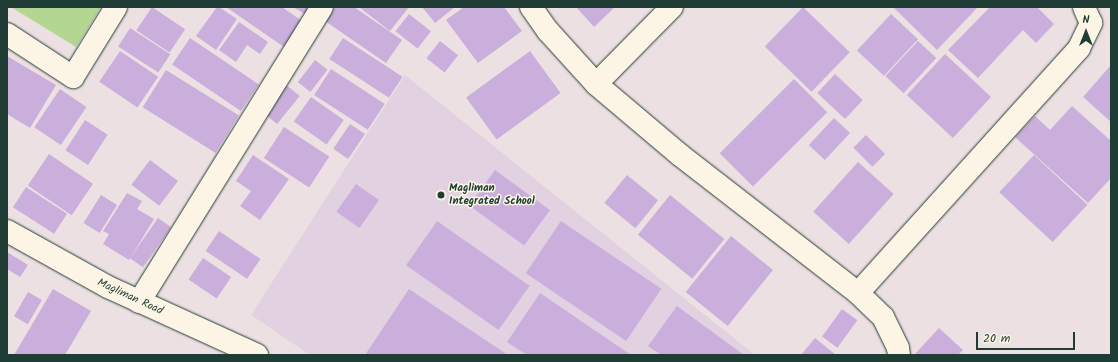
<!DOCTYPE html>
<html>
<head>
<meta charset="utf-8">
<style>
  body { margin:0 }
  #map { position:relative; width:1118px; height:362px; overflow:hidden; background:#ede0e2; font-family:Kalam,sans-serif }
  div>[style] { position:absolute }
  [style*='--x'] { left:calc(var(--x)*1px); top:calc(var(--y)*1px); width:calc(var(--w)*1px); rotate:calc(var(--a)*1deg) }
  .built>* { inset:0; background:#e2d1e0 }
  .green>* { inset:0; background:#b3d690 }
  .building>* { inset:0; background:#caafdc; transform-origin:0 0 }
  .roads { filter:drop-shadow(0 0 1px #1f3d34) drop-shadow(0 0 1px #1f3d34) }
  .minor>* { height:22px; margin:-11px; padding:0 11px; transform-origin:11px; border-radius:11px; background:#fcf5e5 }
  .dots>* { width:11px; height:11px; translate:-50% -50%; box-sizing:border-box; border:2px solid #fcf5e5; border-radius:50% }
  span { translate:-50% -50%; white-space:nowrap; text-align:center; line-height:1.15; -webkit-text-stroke:3px #fcf5e5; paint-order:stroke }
  .poi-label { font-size:11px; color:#1f3d34; font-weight:700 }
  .left { translate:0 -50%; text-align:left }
  .street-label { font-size:11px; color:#1f3d34 }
  .frame { position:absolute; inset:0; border:8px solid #1f3d34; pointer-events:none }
  .north { position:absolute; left:1066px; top:12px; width:40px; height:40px; -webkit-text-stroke:3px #fcf5e5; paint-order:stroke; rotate:0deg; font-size:11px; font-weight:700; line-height:16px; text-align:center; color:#1f3d34 }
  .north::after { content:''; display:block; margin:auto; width:14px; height:18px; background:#1f3d34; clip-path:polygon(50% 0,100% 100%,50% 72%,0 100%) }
  .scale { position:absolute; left:976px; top:332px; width:99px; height:18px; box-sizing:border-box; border:2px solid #1f3d34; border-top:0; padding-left:5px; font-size:12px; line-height:14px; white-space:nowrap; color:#1f3d34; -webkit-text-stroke:3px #fcf5e5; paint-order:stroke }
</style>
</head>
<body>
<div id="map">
  <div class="built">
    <div style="clip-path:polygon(405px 75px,755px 355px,310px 355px,251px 315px)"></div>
  </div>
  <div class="green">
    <div style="clip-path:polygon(11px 7px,101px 7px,76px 47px)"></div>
  </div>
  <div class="building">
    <div style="left:152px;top:7px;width:40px;height:28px;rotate:34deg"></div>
    <div style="clip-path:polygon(217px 7px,219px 7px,237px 19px,216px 50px,196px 36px)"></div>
    <div style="clip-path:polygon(226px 7px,282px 7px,302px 21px,284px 47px)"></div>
    <div style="clip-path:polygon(293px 7px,310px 7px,305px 14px)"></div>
    <div style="clip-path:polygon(330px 7px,354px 7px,402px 40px,386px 63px,322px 19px)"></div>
    <div style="clip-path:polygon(359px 7px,409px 7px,390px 31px)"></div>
    <div style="clip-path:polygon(422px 7px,455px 7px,435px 23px)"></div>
    <div style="clip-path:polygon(464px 7px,504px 7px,522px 31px,478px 63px,446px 20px)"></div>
    <div style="clip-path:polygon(576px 7px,615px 7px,594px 27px)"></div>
    <div style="left:803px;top:7px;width:65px;height:55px;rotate:44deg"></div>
    <div style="clip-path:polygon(895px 7px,978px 7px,937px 50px,894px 8px)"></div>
    <div style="clip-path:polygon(990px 7px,1037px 7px,1054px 24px,1036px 43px,1023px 30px,978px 78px,948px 50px)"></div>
    <div style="left:409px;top:14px;width:28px;height:22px;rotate:38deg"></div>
    <div style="left:891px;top:14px;width:37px;height:50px;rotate:43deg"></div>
    <div style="clip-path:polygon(239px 22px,268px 42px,260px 54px,247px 45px,236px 62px,219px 50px)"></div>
    <div style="left:130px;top:28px;width:48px;height:22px;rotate:33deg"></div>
    <div style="left:190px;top:38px;width:83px;height:32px;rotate:34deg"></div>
    <div style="left:343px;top:38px;width:71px;height:25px;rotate:33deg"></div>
    <div style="left:440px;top:41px;width:23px;height:22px;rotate:38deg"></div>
    <div style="left:918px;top:41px;width:25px;height:48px;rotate:43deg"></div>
    <div style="left:120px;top:51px;width:46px;height:37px;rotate:34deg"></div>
    <div style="left:530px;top:51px;width:52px;height:79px;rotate:54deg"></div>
    <div style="left:945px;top:54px;width:63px;height:56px;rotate:43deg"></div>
    <div style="clip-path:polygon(7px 56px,56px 85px,30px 128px,7px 114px)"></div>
    <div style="left:315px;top:60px;width:16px;height:28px;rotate:38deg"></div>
    <div style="clip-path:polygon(1111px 65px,1111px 122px,1083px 97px)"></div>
    <div style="left:331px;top:69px;width:64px;height:31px;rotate:33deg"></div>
    <div style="left:166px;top:70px;width:86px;height:44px;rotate:32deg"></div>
    <div style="left:835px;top:74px;width:38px;height:26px;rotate:43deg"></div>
    <div style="left:794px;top:79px;width:47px;height:105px;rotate:45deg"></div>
    <div style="left:285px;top:84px;width:19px;height:36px;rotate:39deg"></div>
    <div style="left:60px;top:89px;width:32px;height:46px;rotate:34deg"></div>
    <div style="left:311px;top:97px;width:40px;height:30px;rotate:35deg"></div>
    <div style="clip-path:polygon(1072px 106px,1111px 141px,1111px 178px,1088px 203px,1015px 137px,1035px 116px,1050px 130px)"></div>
    <div style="left:834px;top:118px;width:22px;height:37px;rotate:43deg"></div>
    <div style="left:85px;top:120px;width:27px;height:36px;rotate:33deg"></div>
    <div style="left:350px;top:124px;width:18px;height:30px;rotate:34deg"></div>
    <div style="left:284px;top:127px;width:54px;height:37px;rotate:33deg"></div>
    <div style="left:866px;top:135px;width:27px;height:18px;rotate:45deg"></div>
    <div style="left:49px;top:154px;width:53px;height:38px;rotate:34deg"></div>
    <div style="clip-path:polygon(253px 155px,289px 179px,260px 220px,240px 206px,251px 191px,236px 181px)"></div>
    <div style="left:1034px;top:155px;width:73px;height:51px;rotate:43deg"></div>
    <div style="left:150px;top:160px;width:35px;height:31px;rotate:37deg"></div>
    <div style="left:858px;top:162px;width:48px;height:67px;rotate:42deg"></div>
    <div style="left:495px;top:170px;width:68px;height:44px;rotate:36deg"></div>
    <div style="left:627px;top:175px;width:40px;height:36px;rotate:39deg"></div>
    <div style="left:356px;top:184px;width:28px;height:34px;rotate:35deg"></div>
    <div style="left:26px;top:187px;width:49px;height:24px;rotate:33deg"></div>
    <div style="clip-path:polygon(127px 193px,142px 201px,137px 209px,154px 219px,129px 260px,103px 244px,109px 234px,103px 231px)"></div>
    <div style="left:101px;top:195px;width:19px;height:33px;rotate:32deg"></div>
    <div style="left:670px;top:195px;width:70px;height:51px;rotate:39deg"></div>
    <div style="left:158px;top:218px;width:16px;height:49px;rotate:35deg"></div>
    <div style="left:437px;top:221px;width:113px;height:54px;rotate:35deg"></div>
    <div style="left:561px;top:221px;width:121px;height:63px;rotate:34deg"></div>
    <div style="left:219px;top:231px;width:50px;height:24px;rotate:34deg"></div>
    <div style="left:731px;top:236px;width:54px;height:72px;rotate:39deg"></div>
    <div style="clip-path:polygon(7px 252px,28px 265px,20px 277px,7px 269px)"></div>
    <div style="left:203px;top:258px;width:34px;height:26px;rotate:34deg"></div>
    <div style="clip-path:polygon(53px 289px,91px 311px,65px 355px,14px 355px)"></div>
    <div style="clip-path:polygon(409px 289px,508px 355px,365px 355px)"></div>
    <div style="left:28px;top:292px;width:16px;height:28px;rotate:30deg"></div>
    <div style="clip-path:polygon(540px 293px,631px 355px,527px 355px,507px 342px)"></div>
    <div style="clip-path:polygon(677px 306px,744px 355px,661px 355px,648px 346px)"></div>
    <div style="left:842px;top:309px;width:19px;height:34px;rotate:36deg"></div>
    <div style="clip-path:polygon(939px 328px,963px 350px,958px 355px,914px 355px)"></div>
    <div style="clip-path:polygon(815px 338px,836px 355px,801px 355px)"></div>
  </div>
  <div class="roads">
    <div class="minor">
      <div style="--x:531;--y:7;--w:29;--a:55"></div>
      <div style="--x:548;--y:31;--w:72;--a:47.8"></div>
      <div style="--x:596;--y:84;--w:110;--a:40.2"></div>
      <div style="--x:680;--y:155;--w:225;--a:37.8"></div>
      <div style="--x:858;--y:293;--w:35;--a:44"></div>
      <div style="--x:883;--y:317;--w:34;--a:64"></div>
      <div style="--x:898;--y:348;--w:7;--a:82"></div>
      <div style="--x:7;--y:34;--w:79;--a:33.1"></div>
      <div style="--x:73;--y:77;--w:82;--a:-58.4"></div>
      <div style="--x:596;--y:84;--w:108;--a:-45.4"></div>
      <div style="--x:7;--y:231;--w:115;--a:29"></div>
      <div style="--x:108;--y:287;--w:164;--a:24.5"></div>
      <div style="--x:858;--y:293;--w:330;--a:-47.9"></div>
      <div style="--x:1079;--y:48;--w:28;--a:-64"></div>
      <div style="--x:1091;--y:23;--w:17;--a:-114"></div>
      <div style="--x:139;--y:302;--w:347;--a:-58.2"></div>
    </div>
  </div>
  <div class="dots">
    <div style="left:441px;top:195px;background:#1f3d34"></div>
  </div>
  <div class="poi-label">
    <span class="left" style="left:449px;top:195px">Magliman<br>Integrated School</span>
  </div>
  <div class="street-label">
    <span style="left:130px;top:297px;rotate:25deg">Magliman Road</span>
  </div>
  <div class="frame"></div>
  <div class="north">N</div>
  <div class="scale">20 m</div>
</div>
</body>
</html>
